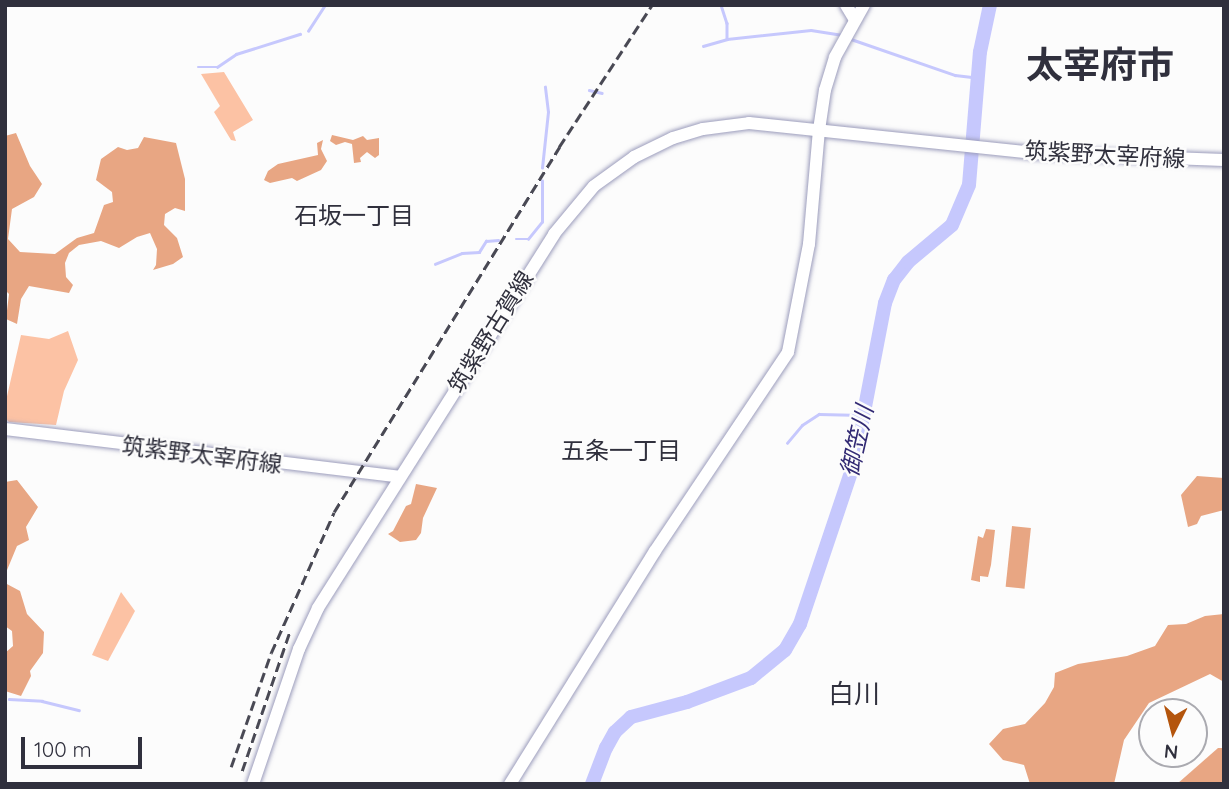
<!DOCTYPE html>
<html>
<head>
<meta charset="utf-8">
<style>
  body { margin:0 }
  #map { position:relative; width:1229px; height:789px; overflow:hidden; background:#fcfcfc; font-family:Quicksand,"Noto Sans JP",sans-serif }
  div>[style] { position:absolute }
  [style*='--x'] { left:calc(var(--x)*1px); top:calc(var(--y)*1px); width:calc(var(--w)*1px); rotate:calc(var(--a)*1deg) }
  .green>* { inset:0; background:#fcc2a4 }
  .forest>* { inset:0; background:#e8a683; transform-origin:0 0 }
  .stream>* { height:2.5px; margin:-1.25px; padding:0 1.25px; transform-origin:1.25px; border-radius:1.25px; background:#c6c8fd }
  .river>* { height:14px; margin:-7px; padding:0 7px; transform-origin:7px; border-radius:7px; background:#c6c8fd }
  .roads { filter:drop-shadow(0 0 2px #9c9dbc) drop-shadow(0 0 2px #9c9dbc) }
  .secondary>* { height:12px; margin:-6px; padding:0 6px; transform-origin:6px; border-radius:6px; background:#fff }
  .primary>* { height:12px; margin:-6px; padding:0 6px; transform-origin:6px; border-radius:6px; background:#fff }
  .rail>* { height:2.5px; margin-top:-1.25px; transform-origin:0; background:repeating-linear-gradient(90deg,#494954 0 10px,transparent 0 15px) }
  span { translate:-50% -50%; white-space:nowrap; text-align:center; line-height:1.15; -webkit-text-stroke:5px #fcfcfc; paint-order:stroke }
  .street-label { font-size:23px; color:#30303d }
  .neighbourhood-label { font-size:24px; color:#30303d }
  .water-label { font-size:24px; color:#322a74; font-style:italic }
  .quarter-label { font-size:26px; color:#30303d }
  .town-label { font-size:37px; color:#30303d; font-weight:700 }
  .frame { position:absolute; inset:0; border:7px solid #30303d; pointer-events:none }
  .north { position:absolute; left:1138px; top:698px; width:70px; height:70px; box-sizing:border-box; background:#fcfcfc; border:2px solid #aaaab0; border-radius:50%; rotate:186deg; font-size:19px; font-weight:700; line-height:28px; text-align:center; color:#30303d }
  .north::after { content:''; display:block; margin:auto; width:24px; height:32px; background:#b4550d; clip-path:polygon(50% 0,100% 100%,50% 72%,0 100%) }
  .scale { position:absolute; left:21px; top:737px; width:121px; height:32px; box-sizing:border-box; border:4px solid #30303d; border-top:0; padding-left:9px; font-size:21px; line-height:24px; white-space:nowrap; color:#30303d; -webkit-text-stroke:5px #fcfcfc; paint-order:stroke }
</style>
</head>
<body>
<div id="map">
  <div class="green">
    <div style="clip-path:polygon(224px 72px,253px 120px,233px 132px,236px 141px,231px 140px,214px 112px,220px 106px,201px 74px)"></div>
    <div style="clip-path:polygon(68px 331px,78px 360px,64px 391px,56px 425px,9px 422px,5px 418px,5px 405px,21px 335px,49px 339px)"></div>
    <div style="clip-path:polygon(121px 592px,135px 611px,108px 661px,92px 655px)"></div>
  </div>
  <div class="forest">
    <div style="clip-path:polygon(16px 133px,30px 166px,42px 184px,34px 197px,12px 209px,8px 239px,20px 252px,55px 254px,77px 238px,94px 233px,104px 205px,113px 202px,112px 192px,96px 180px,101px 159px,118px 147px,127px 150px,138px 148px,144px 137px,176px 143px,185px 179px,185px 211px,175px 208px,165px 214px,164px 225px,177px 238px,183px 257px,173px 264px,153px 270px,156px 265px,157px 249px,150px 233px,137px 237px,119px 248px,101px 241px,79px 245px,69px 253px,65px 263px,66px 277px,73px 285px,69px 293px,29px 286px,21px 299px,17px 324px,6px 319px,9px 294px,5px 290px,5px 136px)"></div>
    <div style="clip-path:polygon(332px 135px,353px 140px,363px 136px,367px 140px,379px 138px,379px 155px,375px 158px,367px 152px,360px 158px,361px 162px,354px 163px,352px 144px,345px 142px,336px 145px,330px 141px)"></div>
    <div style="clip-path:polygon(323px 140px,321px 149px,327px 161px,321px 170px,297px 181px,292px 178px,270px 183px,264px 180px,268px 171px,278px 164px,318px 155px,317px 143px)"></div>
    <div style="clip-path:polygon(1197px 476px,1224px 478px,1224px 510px,1201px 516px,1197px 524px,1188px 527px,1181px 495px)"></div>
    <div style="clip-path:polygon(17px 480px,38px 507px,26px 527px,29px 540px,17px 546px,5px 575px,5px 482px)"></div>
    <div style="clip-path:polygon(416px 484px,437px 488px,423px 518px,421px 533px,416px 540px,400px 542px,388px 534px,393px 531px,406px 506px,411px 504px)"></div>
    <div style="left:1012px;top:526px;width:19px;height:61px;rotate:6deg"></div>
    <div style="clip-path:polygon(986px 529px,995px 530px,991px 565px,988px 577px,980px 576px,980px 582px,971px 580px,978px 536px,983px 538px)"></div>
    <div style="clip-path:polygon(5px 583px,20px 591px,27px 614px,44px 632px,43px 653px,30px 671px,31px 676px,21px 696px,5px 691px,5px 653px,13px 646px,12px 631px,5px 626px)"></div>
    <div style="clip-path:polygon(1224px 614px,1224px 682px,1210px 674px,1149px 703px,1124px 740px,1114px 784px,1030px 784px,1024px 765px,1003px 760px,989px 744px,1003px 729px,1025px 724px,1045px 703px,1054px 687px,1055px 673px,1078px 664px,1127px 656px,1155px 646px,1168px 625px,1186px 624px,1205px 616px)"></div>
    <div style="clip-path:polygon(1218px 748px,1224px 748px,1224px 784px,1177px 784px)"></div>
  </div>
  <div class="stream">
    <div style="--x:721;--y:5;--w:19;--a:72"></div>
    <div style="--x:727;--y:23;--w:16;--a:90"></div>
    <div style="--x:727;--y:39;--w:84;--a:-6.1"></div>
    <div style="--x:811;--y:30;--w:30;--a:9"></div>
    <div style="--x:308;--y:31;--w:31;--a:-57"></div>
    <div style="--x:851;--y:39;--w:110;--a:19.1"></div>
    <div style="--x:955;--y:75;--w:23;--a:7"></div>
    <div style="--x:703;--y:46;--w:25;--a:-16"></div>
    <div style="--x:198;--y:67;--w:19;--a:0"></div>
    <div style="--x:217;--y:67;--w:23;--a:-34"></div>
    <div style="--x:236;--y:54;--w:67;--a:-17.4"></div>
    <div style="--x:589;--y:90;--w:13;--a:13"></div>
    <div style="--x:542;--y:168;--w:56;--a:-83.9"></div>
    <div style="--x:548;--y:112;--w:25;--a:-97"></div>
    <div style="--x:516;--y:239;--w:12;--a:0"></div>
    <div style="--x:528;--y:239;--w:22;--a:-51"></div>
    <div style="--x:542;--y:222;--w:41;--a:-90"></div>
    <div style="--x:435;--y:264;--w:29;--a:-22"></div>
    <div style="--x:462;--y:253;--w:17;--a:-3"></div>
    <div style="--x:479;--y:252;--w:13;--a:-58"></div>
    <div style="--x:486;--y:241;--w:12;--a:-5"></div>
    <div style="--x:787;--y:443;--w:23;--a:-50"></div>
    <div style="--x:802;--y:425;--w:20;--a:-33"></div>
    <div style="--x:819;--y:414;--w:43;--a:1.3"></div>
    <div style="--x:9;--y:699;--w:33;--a:3"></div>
    <div style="--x:42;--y:701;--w:38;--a:14"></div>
  </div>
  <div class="river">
    <div style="--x:592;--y:784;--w:39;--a:-69"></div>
    <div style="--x:606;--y:748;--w:18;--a:-61"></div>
    <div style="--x:615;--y:732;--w:22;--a:-43"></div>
    <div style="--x:631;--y:717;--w:58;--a:-15"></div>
    <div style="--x:687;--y:702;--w:68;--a:-20.6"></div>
    <div style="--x:751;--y:678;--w:44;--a:-39.5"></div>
    <div style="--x:785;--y:650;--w:30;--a:-60"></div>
    <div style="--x:800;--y:624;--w:169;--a:-71.4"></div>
    <div style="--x:854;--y:464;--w:164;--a:-79.1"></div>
    <div style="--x:885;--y:303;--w:25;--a:-69"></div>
    <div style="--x:894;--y:280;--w:23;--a:-52"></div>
    <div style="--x:908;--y:262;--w:57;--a:-40.1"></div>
    <div style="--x:952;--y:225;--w:43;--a:-67"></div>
    <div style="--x:969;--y:185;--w:133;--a:-85.3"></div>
    <div style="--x:980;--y:52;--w:48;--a:-78"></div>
  </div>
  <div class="roads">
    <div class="secondary">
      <div style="--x:846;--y:5;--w:17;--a:59"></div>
      <div style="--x:510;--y:784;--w:274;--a:-58.1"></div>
      <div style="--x:655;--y:551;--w:239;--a:-56.2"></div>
      <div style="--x:788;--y:352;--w:110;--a:-79"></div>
      <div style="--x:809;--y:244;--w:114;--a:-85"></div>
    </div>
    <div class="primary">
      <div style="--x:819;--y:130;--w:40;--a:-81.5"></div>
      <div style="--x:825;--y:90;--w:34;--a:-73"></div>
      <div style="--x:835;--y:57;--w:60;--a:-60.9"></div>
      <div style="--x:5;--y:429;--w:397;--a:6.9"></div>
      <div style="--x:253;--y:784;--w:143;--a:-71.2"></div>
      <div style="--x:299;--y:649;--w:45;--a:-65.1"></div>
      <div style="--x:318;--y:608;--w:442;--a:-57.7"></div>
      <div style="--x:554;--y:234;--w:62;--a:-50.2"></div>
      <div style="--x:594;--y:186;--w:49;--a:-35.9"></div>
      <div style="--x:634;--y:157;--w:43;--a:-26"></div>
      <div style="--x:673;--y:138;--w:31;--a:-17"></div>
      <div style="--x:703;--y:129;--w:46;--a:-7.4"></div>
      <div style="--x:749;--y:123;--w:289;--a:6"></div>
      <div style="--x:1036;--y:153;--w:188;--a:2.1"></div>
    </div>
  </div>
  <div class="rail">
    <div style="--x:231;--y:767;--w:121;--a:-70.7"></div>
    <div style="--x:271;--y:653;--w:154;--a:-65.9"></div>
    <div style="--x:334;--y:512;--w:429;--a:-58.3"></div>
    <div style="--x:559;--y:147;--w:170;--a:-56.8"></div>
    <div style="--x:242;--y:771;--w:148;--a:-71.1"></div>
  </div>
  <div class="street-label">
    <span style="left:1105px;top:155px;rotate:3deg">筑紫野太宰府線</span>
    <span style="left:491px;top:332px;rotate:-58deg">筑紫野古賀線</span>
    <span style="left:202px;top:455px;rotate:7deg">筑紫野太宰府線</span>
  </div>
  <div class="neighbourhood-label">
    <span style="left:354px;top:216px">石坂一丁目</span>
    <span style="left:621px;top:451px">五条一丁目</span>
  </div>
  <div class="water-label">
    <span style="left:857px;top:441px;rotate:-77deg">御笠川</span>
  </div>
  <div class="quarter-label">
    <span style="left:854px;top:694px">白川</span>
  </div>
  <div class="town-label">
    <span style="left:1100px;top:64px">太宰府市</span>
  </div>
  <div class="frame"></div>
  <div class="north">N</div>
  <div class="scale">100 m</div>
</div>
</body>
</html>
